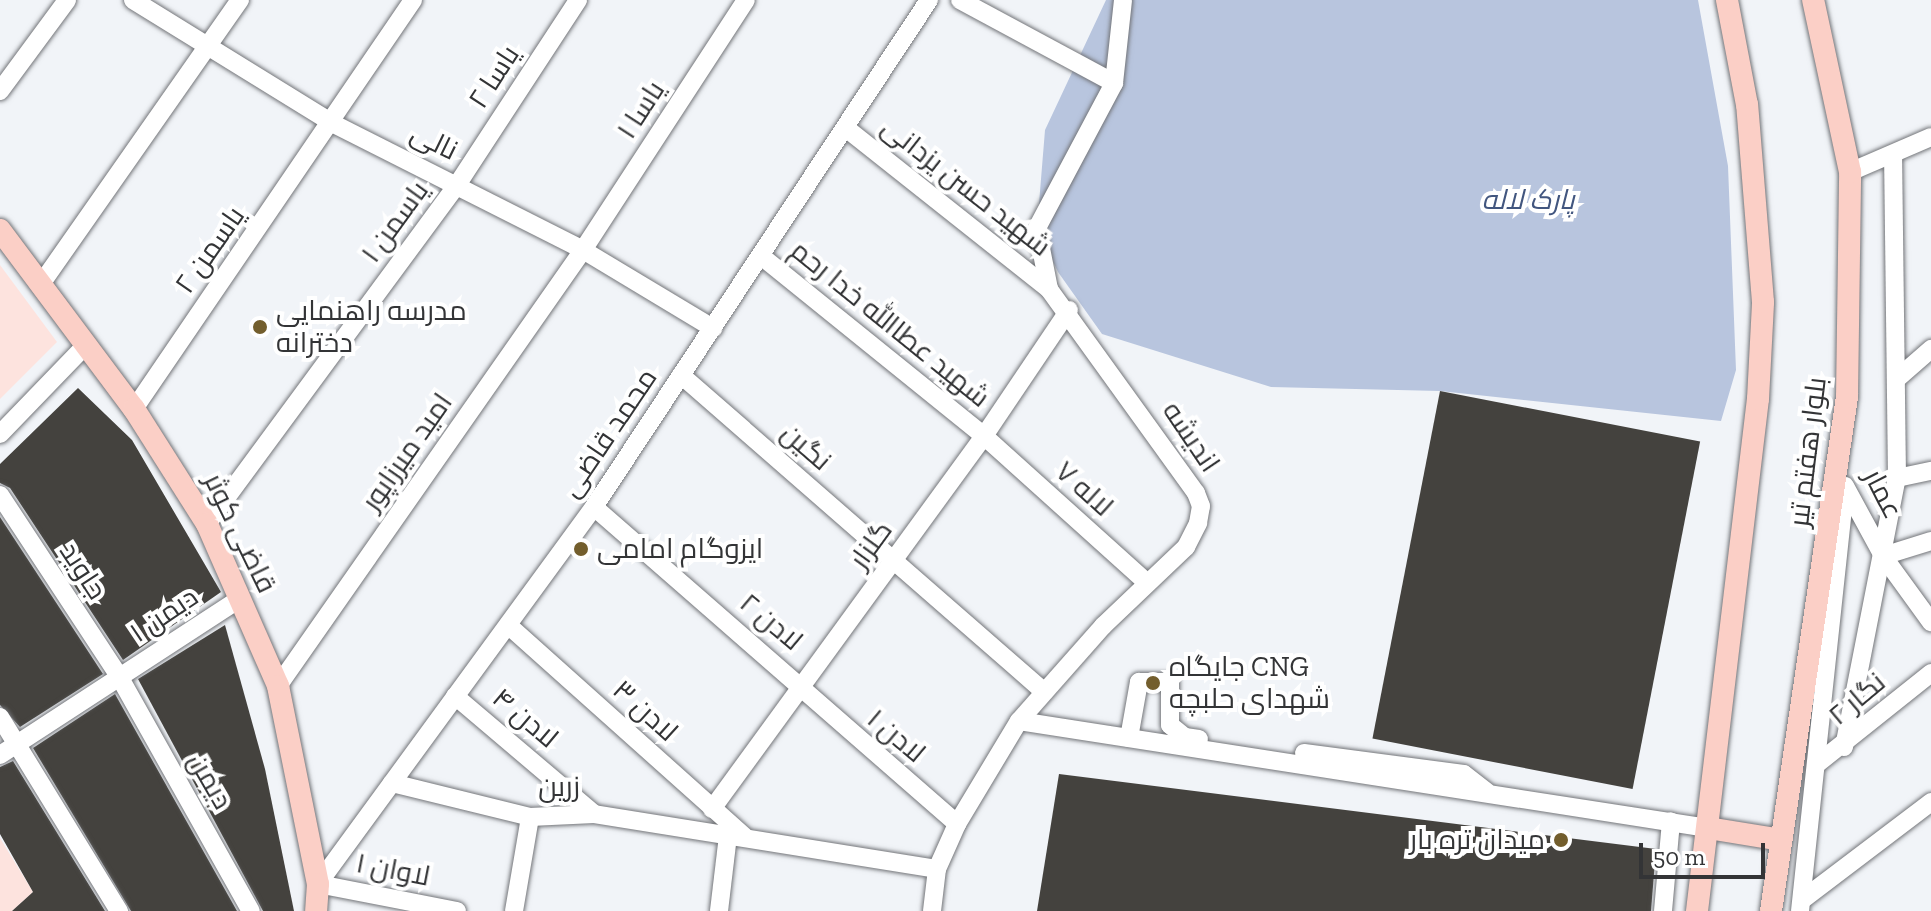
<!DOCTYPE html>
<html>
<head>
<meta charset="utf-8">
<style>
  body { margin:0 }
  #map { position:relative; width:1931px; height:911px; overflow:hidden; background:#f1f4f8; font-family:"Zilla Slab",Cairo,serif }
  div>[style] { position:absolute }
  [style*='--x'] { left:calc(var(--x)*1px); top:calc(var(--y)*1px); width:calc(var(--w)*1px); rotate:calc(var(--a)*1deg) }
  .education>* { inset:0; background:#fde3de }
  .green>* { inset:0; background:#b8c5de }
  .building>* { inset:0; background:#44423e; transform-origin:0 0 }
  .roads { filter:drop-shadow(0 0 2px #737579) drop-shadow(0 0 2px #737579) }
  .minor>* { height:18px; margin:-9px; padding:0 9px; transform-origin:9px; border-radius:9px; background:#fff }
  .major>* { height:22px; margin:-11px; padding:0 11px; transform-origin:11px; border-radius:11px; background:#fbcfc6 }
  .dots>* { width:22px; height:22px; translate:-50% -50%; box-sizing:border-box; border:4px solid #fff; border-radius:50% }
  span { translate:-50% -50%; white-space:nowrap; text-align:center; line-height:1.15; -webkit-text-stroke:8px #fff; paint-order:stroke }
  .street-label { font-size:28px; color:#333436 }
  .park-label { font-size:28px; color:#42567f; font-style:italic }
  .poi-label { font-size:28px; color:#333436 }
  .left { translate:0 -50%; text-align:left }
  .right { translate:-100% -50%; text-align:right }
  .scale { position:absolute; left:1639px; top:843px; width:126px; height:36px; box-sizing:border-box; border:4px solid #333436; border-top:0; padding-left:10px; font-size:24px; line-height:28px; white-space:nowrap; color:#333436; -webkit-text-stroke:6px #fff; paint-order:stroke }
</style>
</head>
<body>
<div id="map">
  <div class="education">
    <div style="clip-path:polygon(0 265px,57px 342px,0 399px)"></div>
    <div style="clip-path:polygon(0 838px,33px 892px,12px 911px,0 911px)"></div>
  </div>
  <div class="green">
    <div style="clip-path:polygon(1106px 0,1698px 0,1728px 166px,1736px 370px,1721px 421px,1440px 391px,1271px 387px,1102px 334px,1058px 272px,1037px 228px,1045px 130px)"></div>
  </div>
  <div class="building">
    <div style="clip-path:polygon(78px 388px,132px 440px,221px 592px,123px 660px,10px 488px,0 483px,0 464px)"></div>
    <div style="left:1440px;top:391px;width:265px;height:354px;rotate:11deg"></div>
    <div style="clip-path:polygon(0 517px,103px 674px,20px 727px,0 705px)"></div>
    <div style="clip-path:polygon(225px 625px,265px 769px,294px 911px,263px 911px,138px 679px)"></div>
    <div style="clip-path:polygon(115px 694px,237px 911px,131px 911px,33px 748px)"></div>
    <div style="clip-path:polygon(13px 761px,105px 911px,12px 911px,33px 892px,0 834px,0 767px)"></div>
    <div style="clip-path:polygon(1059px 774px,1656px 849px,1651px 911px,1037px 911px)"></div>
  </div>
  <div class="roads">
    <div class="minor">
      <div style="--x:133;--y:0;--w:234;--a:31.7"></div>
      <div style="--x:332;--y:123;--w:281;--a:26.8"></div>
      <div style="--x:583;--y:250;--w:152;--a:31"></div>
      <div style="--x:960;--y:0;--w:175;--a:28.3"></div>
      <div style="--x:0;--y:91;--w:113;--a:-53.6"></div>
      <div style="--x:847;--y:129;--w:258;--a:38.4"></div>
      <div style="--x:1850;--y:172;--w:88;--a:-23.4"></div>
      <div style="--x:761;--y:256;--w:287;--a:38.9"></div>
      <div style="--x:984;--y:436;--w:219;--a:42"></div>
      <div style="--x:41;--y:284;--w:347;--a:-55"></div>
      <div style="--x:681;--y:375;--w:482;--a:41.1"></div>
      <div style="--x:1899;--y:377;--w:43;--a:-41.2"></div>
      <div style="--x:134;--y:409;--w:495;--a:-55.7"></div>
      <div style="--x:0;--y:434;--w:124;--a:-46"></div>
      <div style="--x:1897;--y:478;--w:35;--a:-12"></div>
      <div style="--x:1845;--y:486;--w:80;--a:61.5"></div>
      <div style="--x:1883;--y:556;--w:82;--a:54"></div>
      <div style="--x:0;--y:495;--w:219;--a:56.7"></div>
      <div style="--x:120;--y:678;--w:267;--a:60.7"></div>
      <div style="--x:594;--y:507;--w:482;--a:41.1"></div>
      <div style="--x:207;--y:524;--w:421;--a:-53.6"></div>
      <div style="--x:457;--y:185;--w:221;--a:-56.8"></div>
      <div style="--x:1883;--y:556;--w:50;--a:-17.4"></div>
      <div style="--x:508;--y:625;--w:319;--a:41.8"></div>
      <div style="--x:278;--y:686;--w:532;--a:-55.03"></div>
      <div style="--x:583;--y:250;--w:298;--a:-56.9"></div>
      <div style="--x:455;--y:696;--w:182;--a:40.3"></div>
      <div style="--x:0;--y:717;--w:228;--a:58.5"></div>
      <div style="--x:1019;--y:721;--w:697;--a:8.83"></div>
      <div style="--x:1129;--y:738;--w:57;--a:-79.9"></div>
      <div style="--x:1139;--y:682;--w:31;--a:0"></div>
      <div style="--x:1170;--y:682;--w:43;--a:90"></div>
      <div style="--x:1170;--y:725;--w:19;--a:39"></div>
      <div style="--x:1185;--y:737;--w:14;--a:8"></div>
      <div style="--x:1844;--y:747;--w:274;--a:-78.9"></div>
      <div style="--x:1897;--y:478;--w:321;--a:-90.7"></div>
      <div style="--x:1304;--y:753;--w:161;--a:7.5"></div>
      <div style="--x:1464;--y:774;--w:29;--a:38"></div>
      <div style="--x:0;--y:755;--w:285;--a:-33.1"></div>
      <div style="--x:1817;--y:764;--w:146;--a:-38.6"></div>
      <div style="--x:392;--y:783;--w:142;--a:13.8"></div>
      <div style="--x:530;--y:817;--w:64;--a:-2.7"></div>
      <div style="--x:594;--y:814;--w:347;--a:9.1"></div>
      <div style="--x:712;--y:809;--w:462;--a:-53.9"></div>
      <div style="--x:984;--y:436;--w:152;--a:-56"></div>
      <div style="--x:1802;--y:900;--w:162;--a:-37.2"></div>
      <div style="--x:457;--y:911;--w:142;--a:-169"></div>
      <div style="--x:318;--y:884;--w:467;--a:-53.8"></div>
      <div style="--x:594;--y:507;--w:608;--a:-56.55"></div>
      <div style="--x:514;--y:911;--w:95;--a:-80.3"></div>
      <div style="--x:719;--y:911;--w:76;--a:-83.2"></div>
      <div style="--x:932;--y:911;--w:42;--a:-83.2"></div>
      <div style="--x:937;--y:869;--w:49;--a:-66"></div>
      <div style="--x:957;--y:824;--w:120;--a:-59"></div>
      <div style="--x:1019;--y:721;--w:127;--a:-48.5"></div>
      <div style="--x:1103;--y:626;--w:115;--a:-43.6"></div>
      <div style="--x:1186;--y:547;--w:27;--a:-63"></div>
      <div style="--x:1198;--y:523;--w:17;--a:-80"></div>
      <div style="--x:1201;--y:506;--w:14;--a:-111"></div>
      <div style="--x:1196;--y:493;--w:251;--a:-125.8"></div>
      <div style="--x:1049;--y:289;--w:62;--a:-101.1"></div>
      <div style="--x:1037;--y:228;--w:164;--a:-62"></div>
      <div style="--x:1114;--y:83;--w:83;--a:-83.8"></div>
      <div style="--x:1663;--y:911;--w:90;--a:-84.9"></div>
      <div style="--x:1800;--y:911;--w:426;--a:-83.9"></div>
    </div>
    <div class="major">
      <div style="--x:0;--y:230;--w:224;--a:53.2"></div>
      <div style="--x:134;--y:409;--w:136;--a:57.6"></div>
      <div style="--x:207;--y:524;--w:177;--a:66.3"></div>
      <div style="--x:278;--y:686;--w:202;--a:78.6"></div>
      <div style="--x:318;--y:884;--w:27;--a:94"></div>
      <div style="--x:1708;--y:828;--w:74;--a:9.3"></div>
      <div style="--x:1697;--y:911;--w:516;--a:-83.21"></div>
      <div style="--x:1758;--y:399;--w:97;--a:-87"></div>
      <div style="--x:1763;--y:302;--w:198;--a:-94.6"></div>
      <div style="--x:1747;--y:105;--w:107;--a:-100.8"></div>
      <div style="--x:1771;--y:911;--w:520;--a:-81.59"></div>
      <div style="--x:1847;--y:397;--w:225;--a:-89.2"></div>
      <div style="--x:1850;--y:172;--w:176;--a:-102.1"></div>
    </div>
  </div>
  <div class="dots">
    <div style="left:260px;top:327px;background:#735e2d"></div>
    <div style="left:581px;top:549px;background:#735e2d"></div>
    <div style="left:1153px;top:683px;background:#735e2d"></div>
    <div style="left:1561px;top:840px;background:#735e2d"></div>
  </div>
  <div class="street-label">
    <span style="left:494px;top:77px;rotate:-57deg">یاسا ۲</span>
    <span style="left:641px;top:110px;rotate:-57deg">یاسا ۱</span>
    <span style="left:434px;top:142px;rotate:26deg">نالی</span>
    <span style="left:966px;top:187px;rotate:38deg">شهید حسن یزدانی</span>
    <span style="left:395px;top:222px;rotate:-54deg">یاسمن ۱</span>
    <span style="left:210px;top:250px;rotate:-55deg">یاسمن ۲</span>
    <span style="left:890px;top:324px;rotate:39deg">شهید عطاالله خدا رحم</span>
    <span style="left:609px;top:433px;rotate:-56deg">محمد قاضی</span>
    <span style="left:1191px;top:437px;rotate:56deg">اندیشه</span>
    <span style="left:806px;top:447px;rotate:41deg">نگین</span>
    <span style="left:407px;top:452px;rotate:-55deg">امید میرزاپور</span>
    <span style="left:1808px;top:452px;rotate:-83deg">بلوار هفتم تیر</span>
    <span style="left:1084px;top:489px;rotate:42deg">لاله ۷</span>
    <span style="left:1883px;top:494px;rotate:63deg">عمار</span>
    <span style="left:240px;top:533px;rotate:64deg">قاضی کوثر</span>
    <span style="left:871px;top:545px;rotate:-54deg">گلزار</span>
    <span style="left:83px;top:571px;rotate:57deg">جاوید</span>
    <span style="left:164px;top:615px;rotate:-34deg">دیمن ۱</span>
    <span style="left:771px;top:622px;rotate:40deg">لادن ۲</span>
    <span style="left:1857px;top:699px;rotate:-40deg">نگار ۲</span>
    <span style="left:645px;top:711px;rotate:42deg">لادن ۳</span>
    <span style="left:525px;top:718px;rotate:40deg">لادن ۴</span>
    <span style="left:896px;top:736px;rotate:40deg">لادن ۱</span>
    <span style="left:210px;top:781px;rotate:60deg">دیمن</span>
    <span style="left:559px;top:787px;rotate:-1deg">زرین</span>
    <span style="left:393px;top:870px;rotate:11deg">لاوان ۱</span>
  </div>
  <div class="park-label">
    <span style="left:1528px;top:200px">پارک لاله</span>
  </div>
  <div class="poi-label">
    <span class="left" style="left:276px;top:327px">مدرسه راهنمایی<br>دخترانه</span>
    <span class="left" style="left:597px;top:549px">ایزوگام امامی</span>
    <span class="left" style="left:1169px;top:683px">جایگاه CNG<br>شهدای حلبچه</span>
    <span class="right" style="left:1545px;top:840px">میدان تره بار</span>
  </div>
  <div class="scale">50 m</div>
</div>
</body>
</html>
